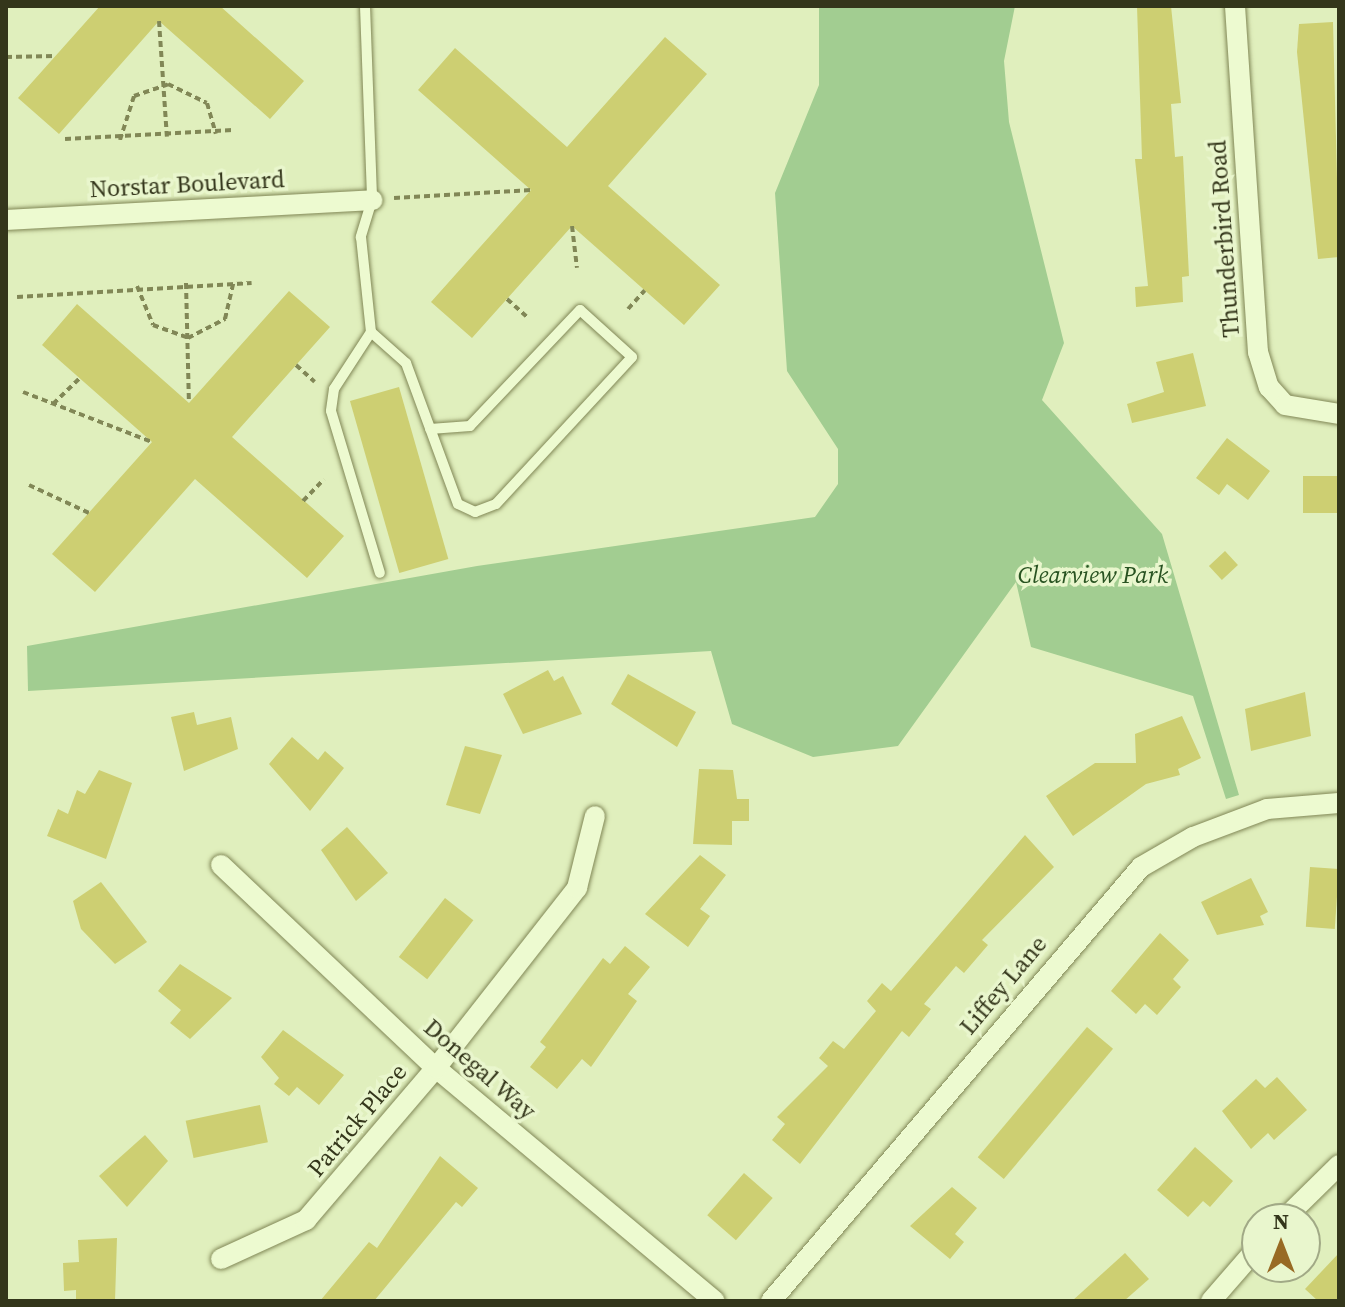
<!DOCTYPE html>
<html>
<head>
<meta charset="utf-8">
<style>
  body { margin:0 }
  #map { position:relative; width:1345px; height:1307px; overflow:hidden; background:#e0efbd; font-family:"Source Serif 4",serif }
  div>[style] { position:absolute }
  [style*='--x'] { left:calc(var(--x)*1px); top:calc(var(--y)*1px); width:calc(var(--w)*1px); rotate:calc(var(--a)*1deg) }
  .green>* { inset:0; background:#a2cd91 }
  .building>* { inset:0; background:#cdcf72; transform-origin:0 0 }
  .path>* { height:4px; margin-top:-2px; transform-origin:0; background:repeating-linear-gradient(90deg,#818756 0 6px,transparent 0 10px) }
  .roads { filter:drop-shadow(0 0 2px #818756) drop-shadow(0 0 2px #818756) }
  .service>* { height:10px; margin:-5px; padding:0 5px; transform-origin:5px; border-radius:5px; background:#edfad0 }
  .minor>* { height:20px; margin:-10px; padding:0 10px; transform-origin:10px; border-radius:10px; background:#edfad0 }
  span { translate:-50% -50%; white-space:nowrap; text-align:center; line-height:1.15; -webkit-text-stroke:7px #e9f6cd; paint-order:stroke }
  .street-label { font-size:24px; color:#34361b }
  .park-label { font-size:24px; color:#285321; font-style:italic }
  .frame { position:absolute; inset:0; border:8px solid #34361b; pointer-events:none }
  .north { position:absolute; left:1241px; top:1203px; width:80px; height:80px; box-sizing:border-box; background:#e9f6cd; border:2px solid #a1a986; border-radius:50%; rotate:0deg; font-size:22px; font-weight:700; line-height:32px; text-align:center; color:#34361b }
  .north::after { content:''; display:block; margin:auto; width:28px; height:36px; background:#986a24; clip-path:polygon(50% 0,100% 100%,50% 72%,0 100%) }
</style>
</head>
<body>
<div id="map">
  <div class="green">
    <div style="clip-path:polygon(819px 6px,1015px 6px,1004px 61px,1009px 122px,1064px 343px,1042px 400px,1162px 534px,1239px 795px,1226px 799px,1193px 696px,1031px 647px,1016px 582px,898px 746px,813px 757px,732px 724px,711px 651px,28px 691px,27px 646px,477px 566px,815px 517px,838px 484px,838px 449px,787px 371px,775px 193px,819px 85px)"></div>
  </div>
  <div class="building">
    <div style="clip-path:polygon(100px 6px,220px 6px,304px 81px,270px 119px,159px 21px,59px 134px,18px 98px)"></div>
    <div style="clip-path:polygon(1137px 6px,1171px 6px,1181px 103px,1171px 104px,1175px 157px,1183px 156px,1189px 276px,1182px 277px,1183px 302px,1136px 307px,1135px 287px,1148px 286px,1135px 159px,1142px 159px)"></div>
    <div style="clip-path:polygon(1333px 22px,1339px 257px,1318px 259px,1297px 52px,1299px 24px)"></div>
    <div style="clip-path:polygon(665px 37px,707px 74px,608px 186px,720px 285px,684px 325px,572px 226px,472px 338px,431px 302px,531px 190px,418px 90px,455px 48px,567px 147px)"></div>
    <div style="clip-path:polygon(289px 291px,330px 327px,232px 437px,344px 536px,307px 578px,195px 479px,95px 592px,52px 554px,152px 442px,42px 345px,77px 304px,189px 403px)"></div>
    <div style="clip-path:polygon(1193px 353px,1206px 406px,1132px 423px,1127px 404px,1164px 392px,1156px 362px)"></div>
    <div style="left:399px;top:387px;width:179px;height:51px;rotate:74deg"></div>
    <div style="clip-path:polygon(1227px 438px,1270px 471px,1248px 500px,1227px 484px,1219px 495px,1196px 478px)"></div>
    <div style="left:1339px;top:476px;width:37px;height:36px;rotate:90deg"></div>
    <div style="left:1225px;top:551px;width:19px;height:22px;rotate:47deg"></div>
    <div style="clip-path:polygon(548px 670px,554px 681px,563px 676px,582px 714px,523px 734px,503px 694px)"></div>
    <div style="clip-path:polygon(628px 674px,696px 712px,677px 747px,611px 704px)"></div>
    <div style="clip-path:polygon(1305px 692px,1311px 736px,1251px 751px,1245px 709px)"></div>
    <div style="clip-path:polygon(194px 712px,197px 725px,231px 717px,238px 749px,184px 771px,171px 717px)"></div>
    <div style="clip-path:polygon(1182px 716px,1201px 758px,1178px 769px,1180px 775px,1146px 784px,1073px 836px,1046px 796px,1095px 763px,1136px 763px,1135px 734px)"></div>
    <div style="clip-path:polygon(292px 737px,318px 760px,325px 751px,344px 768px,310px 811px,269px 764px)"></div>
    <div style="clip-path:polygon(465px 746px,502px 755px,480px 814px,446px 805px)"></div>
    <div style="clip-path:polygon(699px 769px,733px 770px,737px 799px,749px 799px,749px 821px,732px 821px,732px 845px,693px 844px)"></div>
    <div style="clip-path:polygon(99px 770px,132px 783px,106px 859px,47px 836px,58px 809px,68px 814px,77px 790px,85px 794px)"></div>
    <div style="clip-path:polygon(347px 827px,388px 873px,356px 901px,321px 850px)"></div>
    <div style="clip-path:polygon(1025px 835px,1054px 867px,982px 940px,988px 945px,964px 973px,956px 966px,924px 1004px,931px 1009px,909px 1037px,902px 1031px,800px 1164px,772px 1140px,785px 1124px,777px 1117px,828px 1066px,819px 1058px,833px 1041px,844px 1049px,876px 1011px,867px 1001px,882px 983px,891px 991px)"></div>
    <div style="clip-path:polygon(700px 855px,726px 875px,700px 909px,710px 916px,688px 947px,645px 914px)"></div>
    <div style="left:1310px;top:867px;width:29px;height:60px;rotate:4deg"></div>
    <div style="clip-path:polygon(1251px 878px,1268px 912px,1260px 916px,1264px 925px,1217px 935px,1201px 902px)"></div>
    <div style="clip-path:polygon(101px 882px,147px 942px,115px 964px,81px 929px,73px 901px)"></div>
    <div style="left:445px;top:898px;width:36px;height:75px;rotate:38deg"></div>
    <div style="clip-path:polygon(1160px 933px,1189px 960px,1173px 979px,1181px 987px,1157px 1015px,1145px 1004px,1136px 1014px,1111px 991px)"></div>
    <div style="clip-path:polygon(625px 946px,650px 967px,628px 994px,637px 1001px,591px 1067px,582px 1059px,557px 1089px,530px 1067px,546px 1047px,540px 1042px,603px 958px,610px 964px)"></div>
    <div style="clip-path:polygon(180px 964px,232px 998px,190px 1039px,170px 1023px,181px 1010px,158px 991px)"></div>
    <div style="left:1087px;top:1027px;width:34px;height:170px;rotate:40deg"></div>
    <div style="clip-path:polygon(283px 1030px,344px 1075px,319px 1105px,297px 1087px,289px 1096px,274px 1084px,279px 1078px,261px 1057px)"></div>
    <div style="clip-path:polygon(1277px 1077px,1307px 1110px,1274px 1140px,1268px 1133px,1251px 1149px,1222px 1111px,1256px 1079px,1265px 1088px)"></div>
    <div style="left:260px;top:1105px;width:38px;height:76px;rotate:78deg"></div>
    <div style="clip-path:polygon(145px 1135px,168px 1161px,127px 1207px,99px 1176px)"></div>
    <div style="clip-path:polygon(1195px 1147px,1233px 1181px,1210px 1207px,1203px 1201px,1188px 1217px,1157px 1190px)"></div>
    <div style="clip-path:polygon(440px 1156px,478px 1188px,462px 1207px,456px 1202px,374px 1301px,320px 1301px,369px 1242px,377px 1248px)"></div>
    <div style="left:744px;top:1173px;width:38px;height:56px;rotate:41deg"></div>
    <div style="clip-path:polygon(952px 1187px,977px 1208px,955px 1234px,964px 1242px,950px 1259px,910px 1226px)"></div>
    <div style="clip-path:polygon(117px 1238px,115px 1301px,76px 1301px,76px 1290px,64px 1291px,63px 1263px,79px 1262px,78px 1240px)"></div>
    <div style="clip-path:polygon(1125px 1253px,1149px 1279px,1124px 1301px,1072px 1301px)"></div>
    <div style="clip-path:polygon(1339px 1253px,1339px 1301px,1318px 1301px,1305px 1289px)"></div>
  </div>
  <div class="path">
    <div style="--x:159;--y:21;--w:116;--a:86.1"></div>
    <div style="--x:6;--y:57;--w:49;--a:-1.2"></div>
    <div style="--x:65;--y:139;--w:168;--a:-3.1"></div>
    <div style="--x:120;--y:140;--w:46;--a:-72.3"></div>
    <div style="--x:134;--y:96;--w:36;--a:-19"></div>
    <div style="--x:168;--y:84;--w:43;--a:26"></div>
    <div style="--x:207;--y:103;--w:32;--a:74"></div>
    <div style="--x:394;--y:198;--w:137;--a:-3.3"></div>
    <div style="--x:572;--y:226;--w:42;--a:83.2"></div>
    <div style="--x:186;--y:283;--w:120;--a:88.6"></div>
    <div style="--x:137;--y:286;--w:42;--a:67.7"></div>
    <div style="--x:153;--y:325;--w:37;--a:20"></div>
    <div style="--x:188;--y:338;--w:42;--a:-27.2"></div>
    <div style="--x:225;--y:319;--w:39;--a:-77"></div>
    <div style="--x:17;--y:297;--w:235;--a:-3.4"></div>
    <div style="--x:507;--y:299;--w:27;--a:42"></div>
    <div style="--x:628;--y:309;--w:25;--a:-48"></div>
    <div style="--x:296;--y:365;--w:25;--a:42"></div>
    <div style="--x:23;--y:392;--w:138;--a:21.2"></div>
    <div style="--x:53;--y:404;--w:37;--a:-44"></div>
    <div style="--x:29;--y:485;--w:66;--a:25"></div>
    <div style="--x:303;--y:501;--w:30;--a:-46"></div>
  </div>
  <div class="roads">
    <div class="service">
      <div style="--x:365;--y:6;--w:194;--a:87.9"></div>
      <div style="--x:372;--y:200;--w:39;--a:107"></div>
      <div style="--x:361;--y:237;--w:96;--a:84"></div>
      <div style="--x:371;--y:332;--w:47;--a:41.5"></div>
      <div style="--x:406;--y:363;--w:150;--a:69.8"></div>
      <div style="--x:458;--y:504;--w:19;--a:25"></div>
      <div style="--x:475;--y:512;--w:22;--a:-21"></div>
      <div style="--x:496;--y:504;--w:200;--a:-47.2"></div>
      <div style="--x:632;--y:357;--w:70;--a:-137.9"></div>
      <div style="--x:580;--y:310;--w:160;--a:133.5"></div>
      <div style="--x:470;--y:426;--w:40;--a:175.7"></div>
      <div style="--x:371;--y:332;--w:68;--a:123"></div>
      <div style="--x:334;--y:389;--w:22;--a:98"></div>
      <div style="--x:331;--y:411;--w:169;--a:73.2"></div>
    </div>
    <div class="minor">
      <div style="--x:1235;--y:6;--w:347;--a:86.2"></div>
      <div style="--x:1258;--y:352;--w:37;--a:73"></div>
      <div style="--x:1269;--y:387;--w:24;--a:48"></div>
      <div style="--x:1285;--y:405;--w:55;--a:9.5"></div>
      <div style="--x:6;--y:220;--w:367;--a:-3.1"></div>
      <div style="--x:221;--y:865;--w:296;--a:43.4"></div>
      <div style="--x:436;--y:1068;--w:363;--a:39.9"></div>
      <div style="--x:1284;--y:1219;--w:77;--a:-44.5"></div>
      <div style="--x:221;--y:1259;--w:94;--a:-24.6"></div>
      <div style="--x:306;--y:1220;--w:200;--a:-49.5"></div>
      <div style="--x:436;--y:1068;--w:229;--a:-51.9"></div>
      <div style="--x:577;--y:888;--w:74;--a:-76"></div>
      <div style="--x:771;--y:1301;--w:570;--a:-49.55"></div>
      <div style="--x:1141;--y:867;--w:60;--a:-30"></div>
      <div style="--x:1193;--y:837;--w:79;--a:-20.7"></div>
      <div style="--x:1267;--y:809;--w:72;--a:-4.8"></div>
      <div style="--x:1211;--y:1301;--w:70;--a:-49"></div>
    </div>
  </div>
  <div class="street-label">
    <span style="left:187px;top:184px;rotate:-3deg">Norstar Boulevard</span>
    <span style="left:1224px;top:239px;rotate:-94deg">Thunderbird Road</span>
    <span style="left:1003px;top:985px;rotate:-50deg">Liffey Lane</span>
    <span style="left:480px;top:1069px;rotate:41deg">Donegal Way</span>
    <span style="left:357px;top:1120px;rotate:-50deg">Patrick Place</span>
  </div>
  <div class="park-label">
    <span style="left:1093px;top:575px">Clearview Park</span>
  </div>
  <div class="frame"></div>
  <div class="north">N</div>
</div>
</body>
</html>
